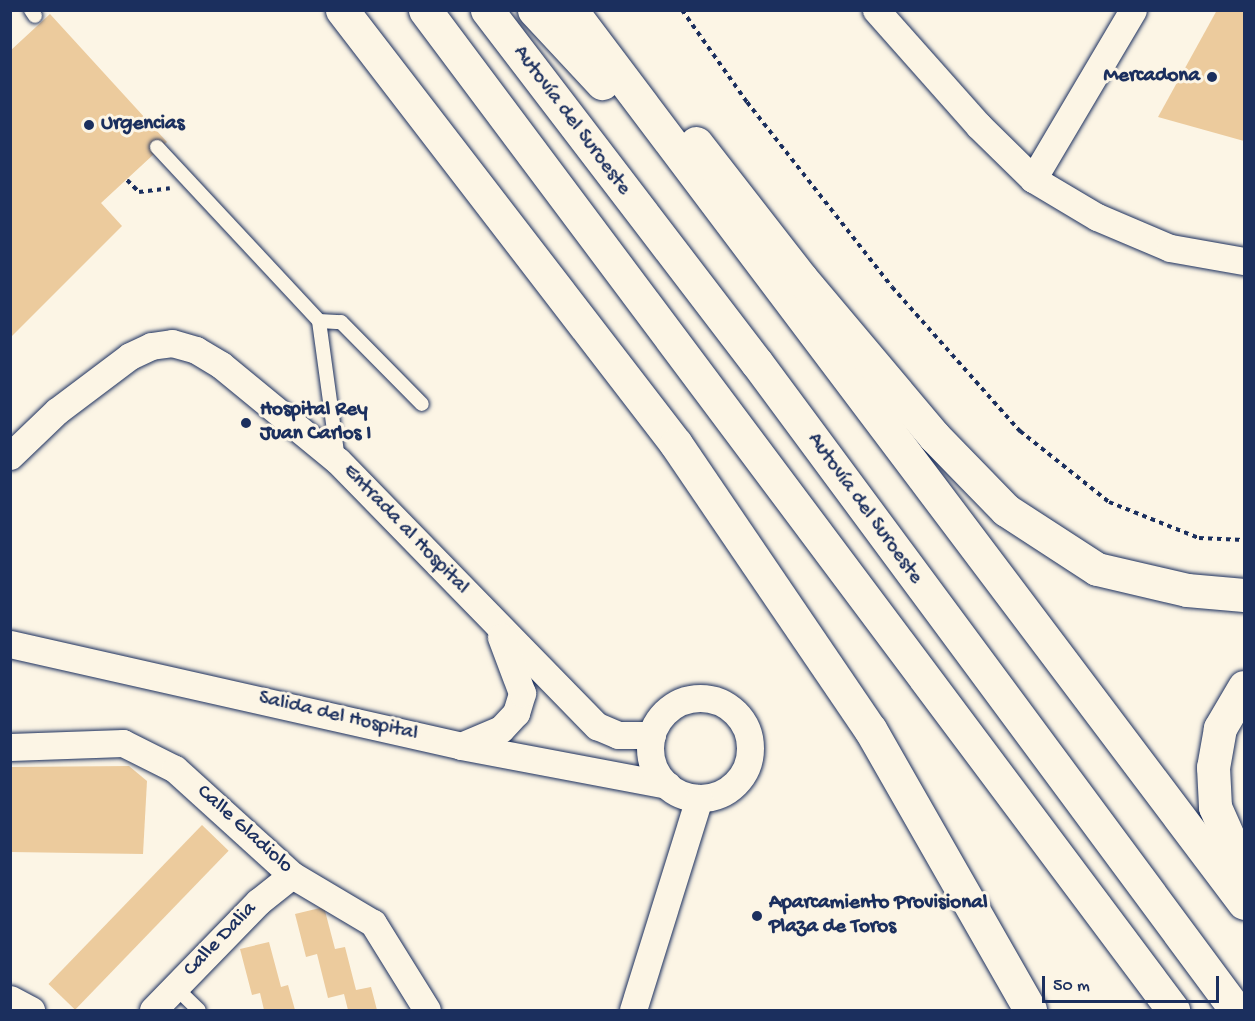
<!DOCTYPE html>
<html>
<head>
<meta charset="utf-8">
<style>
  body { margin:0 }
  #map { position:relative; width:1255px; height:1021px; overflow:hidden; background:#fcf5e5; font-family:"Gochi Hand",sans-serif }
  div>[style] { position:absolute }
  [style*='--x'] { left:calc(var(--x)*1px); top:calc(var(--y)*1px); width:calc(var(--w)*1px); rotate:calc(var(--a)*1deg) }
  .building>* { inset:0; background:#eccb9d; transform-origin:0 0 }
  .path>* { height:4px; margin-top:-2px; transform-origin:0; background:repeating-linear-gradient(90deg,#1b2f5e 0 4.5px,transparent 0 9px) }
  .roads { filter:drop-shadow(0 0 2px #1b2f5e) drop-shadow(0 0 2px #1b2f5e) }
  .service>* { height:14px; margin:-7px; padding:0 7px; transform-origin:7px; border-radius:7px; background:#fcf5e5 }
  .minor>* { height:27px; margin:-13.5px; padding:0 13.5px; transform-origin:13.5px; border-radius:13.5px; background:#fcf5e5 }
  .minor>.ring { margin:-13.5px; padding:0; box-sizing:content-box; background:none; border:27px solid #fcf5e5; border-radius:50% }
  .motorway>* { height:33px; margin:-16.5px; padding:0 16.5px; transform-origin:16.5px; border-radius:16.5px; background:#fcf5e5 }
  .dots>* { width:16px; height:16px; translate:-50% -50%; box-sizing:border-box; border:3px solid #fcf5e5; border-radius:50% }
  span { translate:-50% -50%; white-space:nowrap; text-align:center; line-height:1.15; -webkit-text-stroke:6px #fcf5e5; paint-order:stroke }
  .poi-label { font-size:21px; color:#1b2f5e; font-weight:700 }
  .right { translate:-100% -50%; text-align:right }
  .left { translate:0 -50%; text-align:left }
  .street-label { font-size:21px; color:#1b2f5e }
  .frame { position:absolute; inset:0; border:12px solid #1b2f5e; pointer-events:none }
  .scale { position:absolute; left:1042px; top:976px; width:177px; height:27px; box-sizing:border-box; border:3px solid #1b2f5e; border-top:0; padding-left:8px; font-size:18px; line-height:21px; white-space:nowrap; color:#1b2f5e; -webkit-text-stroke:4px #fcf5e5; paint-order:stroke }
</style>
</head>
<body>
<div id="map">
  <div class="building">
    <div style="clip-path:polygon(1217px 10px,1244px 10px,1244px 141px,1158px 117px)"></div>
    <div style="clip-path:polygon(50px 14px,167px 142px,101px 203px,122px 226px,10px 338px,10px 51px)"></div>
    <div style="clip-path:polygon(129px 766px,147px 781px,143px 854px,10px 852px,10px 767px)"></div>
    <div style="left:202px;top:825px;width:37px;height:221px;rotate:44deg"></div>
    <div style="clip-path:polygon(324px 907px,335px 949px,345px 947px,356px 990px,371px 987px,377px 1010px,348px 1010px,344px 994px,328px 998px,317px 954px,306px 957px,295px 914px)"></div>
    <div style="clip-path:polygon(269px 942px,281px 987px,288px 985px,295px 1010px,264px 1010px,260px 993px,252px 995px,240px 949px)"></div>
  </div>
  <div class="path">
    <div style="--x:682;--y:10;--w:113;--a:54.8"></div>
    <div style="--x:747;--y:102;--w:235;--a:51.9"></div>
    <div style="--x:892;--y:287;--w:193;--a:48.4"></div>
    <div style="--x:1020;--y:431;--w:114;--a:38.6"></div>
    <div style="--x:1109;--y:502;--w:97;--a:21.8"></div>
    <div style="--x:1199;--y:538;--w:45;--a:2.5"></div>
    <div style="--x:127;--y:180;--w:17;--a:45"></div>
    <div style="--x:139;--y:192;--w:31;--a:-7"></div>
  </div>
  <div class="roads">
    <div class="service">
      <div style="--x:31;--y:10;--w:7;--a:56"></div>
      <div style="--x:157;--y:147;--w:238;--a:47"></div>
      <div style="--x:319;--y:321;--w:139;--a:82.2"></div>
      <div style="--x:319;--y:321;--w:22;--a:3"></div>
      <div style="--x:341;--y:322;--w:115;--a:45.4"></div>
      <div style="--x:175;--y:987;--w:33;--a:44"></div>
    </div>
    <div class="minor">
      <div style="--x:876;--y:10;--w:154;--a:48.4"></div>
      <div style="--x:978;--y:125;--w:77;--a:44.5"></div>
      <div style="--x:1033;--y:179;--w:74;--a:30.7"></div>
      <div style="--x:1097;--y:217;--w:79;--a:23"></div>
      <div style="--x:1170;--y:248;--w:75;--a:10"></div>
      <div style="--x:1033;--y:179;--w:196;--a:-59.4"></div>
      <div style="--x:10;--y:456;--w:65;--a:-43.8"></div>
      <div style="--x:57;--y:411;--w:91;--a:-37"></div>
      <div style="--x:130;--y:356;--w:23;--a:-25"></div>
      <div style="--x:151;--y:346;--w:21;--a:-8"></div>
      <div style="--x:172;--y:343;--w:25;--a:16"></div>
      <div style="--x:196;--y:350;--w:29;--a:31"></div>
      <div style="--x:221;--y:365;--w:151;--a:39.4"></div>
      <div style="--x:338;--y:461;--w:371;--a:45.7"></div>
      <div style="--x:597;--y:726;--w:23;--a:23"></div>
      <div style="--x:618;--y:735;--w:34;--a:0"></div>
      <div style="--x:10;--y:644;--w:462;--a:12.7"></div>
      <div style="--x:461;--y:746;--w:210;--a:10.7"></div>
      <div class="ring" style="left:650px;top:698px;width:73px;height:73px"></div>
      <div style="--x:461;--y:746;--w:43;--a:-23"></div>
      <div style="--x:501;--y:729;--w:22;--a:-47"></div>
      <div style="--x:516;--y:713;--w:21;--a:-73"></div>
      <div style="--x:522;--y:693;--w:60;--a:-110.6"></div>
      <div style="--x:10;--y:747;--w:113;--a:-2"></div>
      <div style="--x:123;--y:743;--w:58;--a:26.6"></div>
      <div style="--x:175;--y:769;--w:158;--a:42.2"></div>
      <div style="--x:292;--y:875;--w:94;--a:30.7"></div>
      <div style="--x:373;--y:923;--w:102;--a:58.2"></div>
      <div style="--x:10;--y:999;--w:24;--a:28"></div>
      <div style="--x:153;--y:1010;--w:151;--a:-45.8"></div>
      <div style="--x:258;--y:902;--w:43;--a:-38.5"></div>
      <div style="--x:633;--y:1010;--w:222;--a:-72.7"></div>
    </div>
    <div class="motorway">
      <div style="--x:342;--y:10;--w:548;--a:52.42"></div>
      <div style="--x:676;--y:444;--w:345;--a:55.8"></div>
      <div style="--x:870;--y:729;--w:323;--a:60.3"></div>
      <div style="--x:425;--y:10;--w:1249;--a:53.2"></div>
      <div style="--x:487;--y:10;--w:444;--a:52.6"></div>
      <div style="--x:757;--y:363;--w:805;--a:53.49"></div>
      <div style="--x:534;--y:10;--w:100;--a:47"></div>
      <div style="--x:571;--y:10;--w:1118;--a:53"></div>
      <div style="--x:696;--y:143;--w:171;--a:52.1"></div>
      <div style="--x:801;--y:278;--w:207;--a:49.9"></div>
      <div style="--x:934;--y:436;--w:103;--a:45.8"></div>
      <div style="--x:1006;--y:510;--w:108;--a:33"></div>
      <div style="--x:1097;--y:569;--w:92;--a:13.1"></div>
      <div style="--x:1187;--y:590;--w:57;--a:5"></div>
      <div style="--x:1244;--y:687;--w:48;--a:120.3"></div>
      <div style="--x:1220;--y:728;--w:40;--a:100"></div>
      <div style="--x:1213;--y:767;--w:40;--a:87.1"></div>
      <div style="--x:1215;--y:807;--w:71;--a:66"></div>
    </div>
  </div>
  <div class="dots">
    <div style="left:1212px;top:77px;background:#1b2f5e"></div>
    <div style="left:89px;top:125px;background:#1b2f5e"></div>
    <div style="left:246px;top:423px;background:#1b2f5e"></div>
    <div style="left:757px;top:916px;background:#1b2f5e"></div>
  </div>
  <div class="poi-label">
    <span class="right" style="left:1200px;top:77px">Mercadona</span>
    <span class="left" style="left:101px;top:125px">Urgencias</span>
    <span class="left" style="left:260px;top:423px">Hospital Rey<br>Juan Carlos I</span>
    <span class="left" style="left:769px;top:916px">Aparcamiento Provisional<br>Plaza de Toros</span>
  </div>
  <div class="street-label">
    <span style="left:571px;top:121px;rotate:53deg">Autovía del Suroeste</span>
    <span style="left:864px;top:509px;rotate:54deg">Autovía del Suroeste</span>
    <span style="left:405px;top:530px;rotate:46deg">Entrada al Hospital</span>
    <span style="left:338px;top:717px;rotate:13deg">Salida del Hospital</span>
    <span style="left:244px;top:830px;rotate:42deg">Calle Gladiolo</span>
    <span style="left:221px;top:940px;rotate:-46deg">Calle Dalia</span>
  </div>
  <div class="frame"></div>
  <div class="scale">50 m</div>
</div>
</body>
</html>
